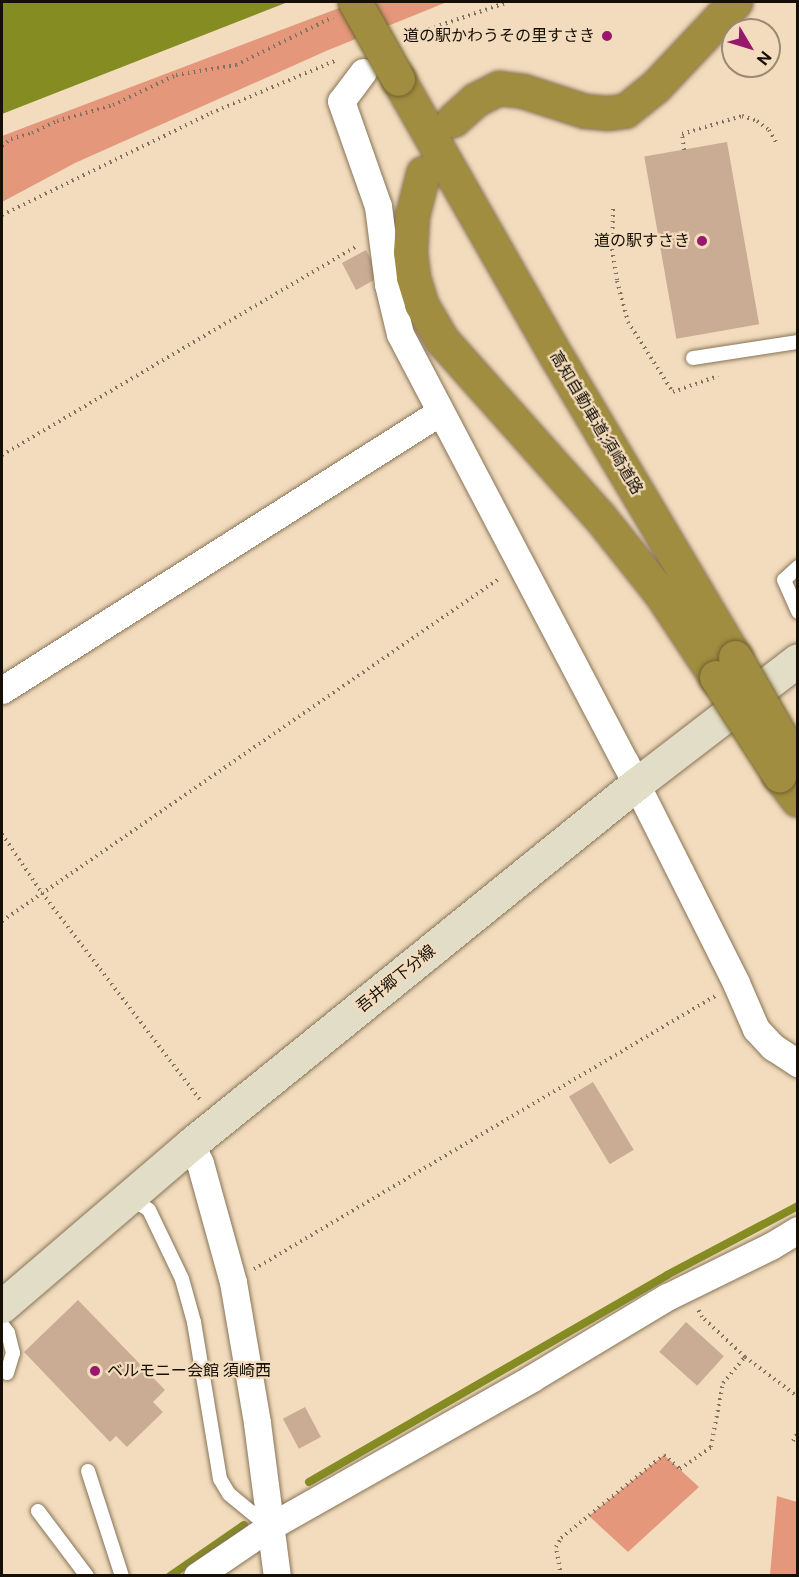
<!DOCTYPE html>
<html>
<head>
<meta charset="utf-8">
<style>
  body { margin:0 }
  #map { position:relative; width:799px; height:1577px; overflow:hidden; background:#f2dcbd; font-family:"Public Sans","Noto Sans JP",sans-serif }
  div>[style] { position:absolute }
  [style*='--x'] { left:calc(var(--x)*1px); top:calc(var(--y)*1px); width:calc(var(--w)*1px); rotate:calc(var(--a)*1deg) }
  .green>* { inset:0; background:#e5977b }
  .water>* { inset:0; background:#848c22 }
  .stream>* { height:8px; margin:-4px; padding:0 4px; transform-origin:4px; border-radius:4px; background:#848c22 }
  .building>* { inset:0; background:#caac95; transform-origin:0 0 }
  .path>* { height:4px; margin-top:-2px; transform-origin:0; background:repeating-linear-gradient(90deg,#80725e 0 1.5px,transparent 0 6px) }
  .roads { filter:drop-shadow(0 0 2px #887458) drop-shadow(0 0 2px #887458) }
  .service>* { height:14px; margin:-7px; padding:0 7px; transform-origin:7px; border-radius:7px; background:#fff }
  .minor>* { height:27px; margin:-13.5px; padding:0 13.5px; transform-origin:13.5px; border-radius:13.5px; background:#fff }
  .secondary>* { height:33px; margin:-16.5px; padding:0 16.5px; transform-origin:16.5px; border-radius:16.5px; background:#e2ddc6 }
  .motorway>* { height:33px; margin:-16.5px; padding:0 16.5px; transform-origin:16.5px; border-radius:16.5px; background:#a08d40 }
  .bridges { filter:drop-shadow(0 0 2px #70612b) drop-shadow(0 0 2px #70612b) }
  .motorway-bridge>* { height:33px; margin:-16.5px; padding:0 16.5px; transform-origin:16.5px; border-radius:16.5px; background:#a08d40 }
  .dots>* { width:16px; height:16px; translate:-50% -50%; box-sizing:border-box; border:3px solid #f2dcbd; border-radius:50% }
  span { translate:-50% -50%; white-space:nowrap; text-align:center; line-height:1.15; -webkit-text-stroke:4.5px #f2dcbd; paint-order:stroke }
  .poi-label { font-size:16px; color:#160f05 }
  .right { translate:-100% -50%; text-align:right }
  .left { translate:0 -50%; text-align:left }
  .street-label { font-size:16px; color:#160f05 }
  .frame { position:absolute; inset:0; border:3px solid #160f05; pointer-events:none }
  .north { position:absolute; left:721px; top:18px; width:60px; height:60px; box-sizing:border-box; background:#f2dcbd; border:2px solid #9a8a73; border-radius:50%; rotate:128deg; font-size:16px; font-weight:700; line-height:24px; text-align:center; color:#160f05 }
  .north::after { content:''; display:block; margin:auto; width:21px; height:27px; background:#99186e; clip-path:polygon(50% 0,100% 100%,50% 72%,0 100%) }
</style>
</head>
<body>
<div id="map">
  <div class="green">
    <div style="clip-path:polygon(355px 2px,447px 2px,326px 51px,75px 163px,2px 202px,2px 136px)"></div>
    <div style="clip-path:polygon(664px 1455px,699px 1487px,628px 1552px,589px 1516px)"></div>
    <div style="clip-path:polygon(777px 1496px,797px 1502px,797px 1575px,770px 1575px)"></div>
  </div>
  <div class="water">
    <div style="clip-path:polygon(2px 2px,288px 2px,2px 114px)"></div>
  </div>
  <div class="stream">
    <div style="--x:309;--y:1482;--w:414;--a:-30"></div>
    <div style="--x:667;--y:1275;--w:148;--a:-27.8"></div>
    <div style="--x:170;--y:1576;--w:90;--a:-34.6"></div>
  </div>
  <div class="building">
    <div style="left:727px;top:142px;width:185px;height:84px;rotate:80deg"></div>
    <div style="clip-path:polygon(366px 250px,376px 269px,374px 280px,356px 290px,342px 263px)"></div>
    <div style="left:593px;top:1082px;width:79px;height:28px;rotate:59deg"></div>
    <div style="clip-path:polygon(78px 1300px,165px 1390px,153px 1402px,163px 1412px,127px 1447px,116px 1436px,110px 1442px,24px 1352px)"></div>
    <div style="left:686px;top:1322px;width:51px;height:40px;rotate:42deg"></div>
    <div style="left:305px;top:1407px;width:34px;height:25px;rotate:62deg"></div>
  </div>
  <div class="path">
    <div style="--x:406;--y:37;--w:108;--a:-18.9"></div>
    <div style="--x:2;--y:146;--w:11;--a:-38"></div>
    <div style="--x:11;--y:139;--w:22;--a:-16"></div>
    <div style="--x:32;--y:133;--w:28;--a:-26"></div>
    <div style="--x:57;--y:121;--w:58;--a:-15.9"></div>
    <div style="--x:113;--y:105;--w:70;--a:-25.5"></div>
    <div style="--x:176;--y:75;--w:61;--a:-9.5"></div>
    <div style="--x:236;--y:65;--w:108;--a:-26.3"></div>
    <div style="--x:684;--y:150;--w:16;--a:-97"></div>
    <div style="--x:682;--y:134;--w:63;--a:-16.7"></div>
    <div style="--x:742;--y:116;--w:16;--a:18"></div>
    <div style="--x:757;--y:121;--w:15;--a:37"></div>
    <div style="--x:769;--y:130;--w:16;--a:60"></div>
    <div style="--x:613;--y:209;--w:40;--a:91.4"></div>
    <div style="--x:612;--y:249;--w:32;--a:81"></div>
    <div style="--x:617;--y:281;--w:42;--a:75"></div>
    <div style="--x:628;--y:322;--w:83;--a:57.3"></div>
    <div style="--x:673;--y:392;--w:48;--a:-19.6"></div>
    <div style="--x:2;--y:215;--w:233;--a:-26"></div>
    <div style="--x:211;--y:113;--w:137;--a:-22.8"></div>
    <div style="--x:2;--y:455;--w:412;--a:-30.5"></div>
    <div style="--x:2;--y:834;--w:71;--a:55.9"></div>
    <div style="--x:42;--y:893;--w:260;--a:52.6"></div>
    <div style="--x:2;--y:921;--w:605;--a:-34.56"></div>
    <div style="--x:254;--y:1269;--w:536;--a:-30.63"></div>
    <div style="--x:745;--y:1357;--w:66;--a:37"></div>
    <div style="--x:793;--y:1441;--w:10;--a:-61"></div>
    <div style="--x:561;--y:1576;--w:29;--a:-100"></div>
    <div style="--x:556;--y:1547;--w:10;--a:-61"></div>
    <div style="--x:561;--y:1538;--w:132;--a:-38.9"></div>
    <div style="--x:664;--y:1455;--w:21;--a:41"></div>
    <div style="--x:680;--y:1469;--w:38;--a:-35"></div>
    <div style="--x:711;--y:1447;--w:65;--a:-79.4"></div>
    <div style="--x:723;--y:1383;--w:34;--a:-50"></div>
    <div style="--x:745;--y:1357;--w:59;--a:-137.1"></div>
    <div style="--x:702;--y:1317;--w:9;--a:-117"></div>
  </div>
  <div class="roads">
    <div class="service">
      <div style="--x:693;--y:358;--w:106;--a:-8.7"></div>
      <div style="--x:798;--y:567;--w:19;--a:137"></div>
      <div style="--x:784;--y:580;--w:35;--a:66"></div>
      <div style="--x:130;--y:1198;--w:22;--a:32"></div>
      <div style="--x:149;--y:1210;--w:76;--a:64.4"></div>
      <div style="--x:182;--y:1279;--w:45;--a:74.4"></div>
      <div style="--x:194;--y:1322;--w:159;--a:80.6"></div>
      <div style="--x:220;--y:1479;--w:17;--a:59"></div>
      <div style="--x:229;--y:1494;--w:52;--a:39.5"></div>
      <div style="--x:2;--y:1325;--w:10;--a:53"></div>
      <div style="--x:8;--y:1333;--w:21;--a:76"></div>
      <div style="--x:13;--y:1353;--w:21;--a:107"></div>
      <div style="--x:88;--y:1471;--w:110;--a:72.1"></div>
      <div style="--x:38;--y:1511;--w:81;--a:53"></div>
    </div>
    <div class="minor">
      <div style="--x:363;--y:72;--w:36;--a:127"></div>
      <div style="--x:341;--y:101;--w:111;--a:70.6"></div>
      <div style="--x:378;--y:206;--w:79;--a:82.7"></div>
      <div style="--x:388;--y:284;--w:51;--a:76.5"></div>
      <div style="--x:400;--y:334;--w:484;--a:62.3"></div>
      <div style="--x:625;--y:762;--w:247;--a:63.3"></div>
      <div style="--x:736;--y:983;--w:50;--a:66.5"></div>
      <div style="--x:756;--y:1029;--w:25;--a:47"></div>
      <div style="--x:773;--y:1047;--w:30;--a:33"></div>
      <div style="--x:2;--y:690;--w:519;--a:-32.4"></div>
      <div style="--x:191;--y:1144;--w:21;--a:65"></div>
      <div style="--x:200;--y:1163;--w:123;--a:74.5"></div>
      <div style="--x:233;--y:1282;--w:143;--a:80.3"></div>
      <div style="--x:257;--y:1423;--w:154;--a:82.6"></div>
      <div style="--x:197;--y:1576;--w:87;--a:-34.2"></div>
      <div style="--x:269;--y:1527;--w:302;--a:-29.5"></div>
      <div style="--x:532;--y:1378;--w:157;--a:-31"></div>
      <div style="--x:667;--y:1297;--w:116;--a:-26.1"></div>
      <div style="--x:771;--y:1246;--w:31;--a:-31"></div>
    </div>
    <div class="secondary">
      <div style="--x:2;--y:1306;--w:249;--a:-40.6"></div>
      <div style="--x:191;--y:1144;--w:571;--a:-38.96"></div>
      <div style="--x:635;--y:785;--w:205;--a:-37.5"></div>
    </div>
    <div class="motorway">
      <div style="--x:398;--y:79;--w:322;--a:60.3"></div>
      <div style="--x:558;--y:359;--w:347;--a:59.3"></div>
      <div style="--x:453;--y:120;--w:30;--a:-42"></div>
      <div style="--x:475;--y:100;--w:27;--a:-27"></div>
      <div style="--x:499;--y:88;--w:24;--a:7"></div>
      <div style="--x:523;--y:91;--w:65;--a:17.9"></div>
      <div style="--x:585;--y:111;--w:23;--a:5"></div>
      <div style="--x:608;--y:113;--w:17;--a:-7"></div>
      <div style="--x:625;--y:111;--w:38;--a:-39"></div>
      <div style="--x:655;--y:87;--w:117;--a:-46.7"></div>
      <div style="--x:423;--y:173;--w:44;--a:104.3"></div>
      <div style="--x:412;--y:216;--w:36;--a:93"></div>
      <div style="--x:410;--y:252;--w:25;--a:83"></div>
      <div style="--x:413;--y:277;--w:28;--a:73"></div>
      <div style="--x:421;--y:304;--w:42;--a:59.7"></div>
      <div style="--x:442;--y:340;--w:236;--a:48.3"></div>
      <div style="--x:599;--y:516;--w:100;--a:51.5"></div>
      <div style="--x:661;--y:594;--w:100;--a:56.5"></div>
      <div style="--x:779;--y:775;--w:31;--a:53"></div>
    </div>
  </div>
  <div class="bridges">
    <div class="motorway-bridge">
      <div style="--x:355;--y:2;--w:88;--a:60.8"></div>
      <div style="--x:735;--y:657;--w:122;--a:60.1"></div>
      <div style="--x:716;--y:677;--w:117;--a:57.3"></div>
    </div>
  </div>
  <div class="dots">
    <div style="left:607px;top:36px;background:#99186e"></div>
    <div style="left:702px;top:241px;background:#99186e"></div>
    <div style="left:95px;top:1371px;background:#99186e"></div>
  </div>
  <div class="poi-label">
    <span class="right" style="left:595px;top:36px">道の駅かわうその里すさき</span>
    <span class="right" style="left:690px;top:241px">道の駅すさき</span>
    <span class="left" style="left:107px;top:1371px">ベルモニー会館 須崎西</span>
  </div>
  <div class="street-label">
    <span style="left:596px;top:423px;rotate:59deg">高知自動車道;須崎道路</span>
    <span style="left:396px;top:979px;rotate:-39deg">吾井郷下分線</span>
  </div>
  <div class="frame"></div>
  <div class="north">N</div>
</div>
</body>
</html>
